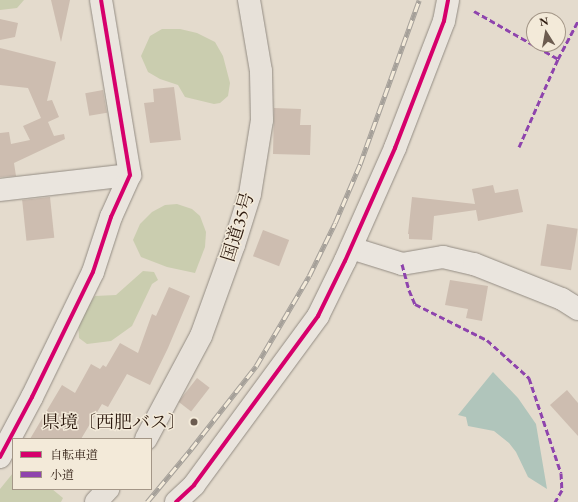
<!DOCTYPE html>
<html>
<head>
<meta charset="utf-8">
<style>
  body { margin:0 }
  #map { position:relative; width:578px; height:502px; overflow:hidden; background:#e4dbcd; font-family:"EB Garamond","Noto Serif JP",serif }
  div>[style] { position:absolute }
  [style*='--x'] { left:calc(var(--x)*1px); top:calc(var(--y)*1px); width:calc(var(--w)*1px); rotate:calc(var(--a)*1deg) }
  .green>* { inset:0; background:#cacdaf }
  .water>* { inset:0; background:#b0c5bb }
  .building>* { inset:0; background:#cdbdb0; transform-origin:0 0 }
  .roads { filter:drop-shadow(0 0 1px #938c83) drop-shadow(0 0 1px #938c83) }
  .minor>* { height:22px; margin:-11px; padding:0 11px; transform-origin:11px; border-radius:11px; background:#eae5de }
  .highway>* { height:22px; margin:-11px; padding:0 11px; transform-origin:11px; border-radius:11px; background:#e7e1d9 }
  .rail>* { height:4.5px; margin-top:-2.25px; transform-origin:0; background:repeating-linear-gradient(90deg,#f3ead9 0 9px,#a5a099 0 18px); box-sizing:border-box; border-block:1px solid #a5a099 }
  .quiet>* { height:3px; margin-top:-1.5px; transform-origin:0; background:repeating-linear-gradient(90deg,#8e44ad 0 6px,transparent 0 9px) }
  .cycleway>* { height:4px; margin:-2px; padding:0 2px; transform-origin:2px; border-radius:2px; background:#d6006c }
  .dots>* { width:11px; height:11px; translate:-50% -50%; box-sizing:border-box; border:2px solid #f3ead9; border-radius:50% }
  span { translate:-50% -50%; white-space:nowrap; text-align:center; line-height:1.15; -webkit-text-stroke:3px #f3ead9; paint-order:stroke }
  .street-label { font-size:18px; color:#2b180d }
  .poi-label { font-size:18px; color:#2b180d }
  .right { translate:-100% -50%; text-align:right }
  .legend { position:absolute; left:12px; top:438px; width:140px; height:52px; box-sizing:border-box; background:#f3ead9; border:1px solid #a39687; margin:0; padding:5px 7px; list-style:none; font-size:12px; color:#2b180d }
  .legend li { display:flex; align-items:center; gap:8px; height:20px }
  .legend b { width:20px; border:1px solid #a39687 }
  .north { position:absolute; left:526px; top:12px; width:40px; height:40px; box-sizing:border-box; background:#f3ead9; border:1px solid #a39687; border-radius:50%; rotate:349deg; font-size:11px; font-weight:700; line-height:16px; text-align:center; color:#2b180d }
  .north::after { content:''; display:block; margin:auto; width:14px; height:18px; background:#6c5c50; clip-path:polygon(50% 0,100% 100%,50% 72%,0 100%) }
</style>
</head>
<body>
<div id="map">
  <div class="green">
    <div style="clip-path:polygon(0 0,24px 0,17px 8px,0 10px)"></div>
    <div style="clip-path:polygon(162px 29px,180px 29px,197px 33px,215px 42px,223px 56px,230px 83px,228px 96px,220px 103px,214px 104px,185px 97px,178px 85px,160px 79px,148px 72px,141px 56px,150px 36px)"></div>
    <div style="clip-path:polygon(177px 204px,192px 209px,200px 216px,206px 232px,205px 247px,195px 273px,167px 267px,141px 257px,133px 240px,140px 224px,152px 212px,165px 205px)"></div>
    <div style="clip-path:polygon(143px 271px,154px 272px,158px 280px,152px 284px,132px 326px,111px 341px,87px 344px,79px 338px,78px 320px,95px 296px,116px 295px)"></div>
    <div style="clip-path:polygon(13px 473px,13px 489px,52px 489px,63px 498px,61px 502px,0 502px,0 489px)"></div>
  </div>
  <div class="water">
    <div style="clip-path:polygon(493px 372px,518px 398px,536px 424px,547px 489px,528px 477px,516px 452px,509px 443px,494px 431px,468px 426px,466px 417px,458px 415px)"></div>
  </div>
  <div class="building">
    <div style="clip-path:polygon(51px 0,70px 0,61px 42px)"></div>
    <div style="clip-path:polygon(0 19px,18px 23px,15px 37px,0 40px)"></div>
    <div style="clip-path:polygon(0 48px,56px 62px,47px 101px,52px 100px,59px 117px,48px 122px,54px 136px,64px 134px,65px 139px,14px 163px,16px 176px,0 177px,0 133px,9px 132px,11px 144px,30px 140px,23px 126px,41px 118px,28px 88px,0 85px)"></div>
    <div style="clip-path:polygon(174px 87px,181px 140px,150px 143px,144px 103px,154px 102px,153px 89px)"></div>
    <div style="left:103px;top:90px;width:23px;height:18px;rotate:80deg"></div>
    <div style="clip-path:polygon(274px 108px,301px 109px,300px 125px,311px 125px,310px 155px,273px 154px)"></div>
    <div style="clip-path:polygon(493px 185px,495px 193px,518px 189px,523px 212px,478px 221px,476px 210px,434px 216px,432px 240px,409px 239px,409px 234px,408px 234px,412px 197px,475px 204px,472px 189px)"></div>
    <div style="left:50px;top:197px;width:41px;height:28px;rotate:84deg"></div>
    <div style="left:547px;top:224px;width:31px;height:42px;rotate:9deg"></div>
    <div style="left:263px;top:230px;width:28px;height:28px;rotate:21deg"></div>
    <div style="clip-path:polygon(450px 280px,488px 286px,482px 321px,466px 318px,468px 309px,445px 305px)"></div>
    <div style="clip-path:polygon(169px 287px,190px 296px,168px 348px,150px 385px,127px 374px,108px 407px,102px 404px,81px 439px,30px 439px,62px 385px,75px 393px,91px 364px,100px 369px,103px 365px,106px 367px,120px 343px,138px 353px,152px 314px,156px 316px)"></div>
    <div style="left:197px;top:378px;width:16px;height:30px;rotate:38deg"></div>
    <div style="clip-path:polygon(567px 390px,578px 403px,578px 436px,550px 405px)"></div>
  </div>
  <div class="roads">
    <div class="minor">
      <div style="--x:0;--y:190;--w:131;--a:-6.6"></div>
      <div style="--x:351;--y:248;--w:53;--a:17.4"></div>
      <div style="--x:402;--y:264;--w:42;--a:-9.7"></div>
      <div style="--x:443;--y:257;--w:32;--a:13"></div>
      <div style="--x:474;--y:264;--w:95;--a:21.7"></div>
      <div style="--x:562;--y:299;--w:19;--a:32"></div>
      <div style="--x:0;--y:457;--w:68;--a:-61.9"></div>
      <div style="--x:32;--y:397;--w:139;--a:-64"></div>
      <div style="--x:93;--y:272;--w:58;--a:-71.9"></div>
      <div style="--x:111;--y:217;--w:46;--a:-65.7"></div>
      <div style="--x:130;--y:175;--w:177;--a:-99.4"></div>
      <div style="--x:176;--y:502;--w:25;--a:-43"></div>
      <div style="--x:194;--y:485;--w:210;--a:-53.7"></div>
      <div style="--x:318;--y:316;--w:61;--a:-63.9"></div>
      <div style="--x:345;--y:261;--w:124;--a:-66.1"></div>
      <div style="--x:395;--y:148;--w:136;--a:-68.9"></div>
      <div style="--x:444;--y:21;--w:21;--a:-79"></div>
    </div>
    <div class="highway">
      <div style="--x:146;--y:439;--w:117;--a:-61.9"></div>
      <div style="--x:201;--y:336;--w:97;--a:-70.1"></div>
      <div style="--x:234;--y:245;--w:53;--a:-72.6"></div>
      <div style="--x:250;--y:194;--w:75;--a:-80.8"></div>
      <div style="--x:262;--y:120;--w:49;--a:-91.2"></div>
      <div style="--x:261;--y:71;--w:72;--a:-99.6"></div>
      <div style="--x:96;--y:502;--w:18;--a:-47"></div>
    </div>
  </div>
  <div class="rail">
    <div style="--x:147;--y:502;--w:69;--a:-50.3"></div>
    <div style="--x:191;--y:449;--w:105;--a:-51.9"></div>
    <div style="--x:256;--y:366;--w:104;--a:-59.5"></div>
    <div style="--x:309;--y:276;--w:59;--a:-63.9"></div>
    <div style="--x:335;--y:223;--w:64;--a:-67"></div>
    <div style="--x:360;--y:164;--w:174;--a:-70.2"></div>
  </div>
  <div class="quiet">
    <div style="--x:474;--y:11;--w:97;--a:29.7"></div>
    <div style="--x:519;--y:147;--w:96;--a:-66.1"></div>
    <div style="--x:558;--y:59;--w:43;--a:-62.2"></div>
    <div style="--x:402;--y:264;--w:27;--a:75"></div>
    <div style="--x:409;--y:290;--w:15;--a:67"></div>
    <div style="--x:415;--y:304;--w:80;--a:26.6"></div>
    <div style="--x:487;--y:340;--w:57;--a:42.1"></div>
    <div style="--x:529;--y:378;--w:100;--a:71.4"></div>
    <div style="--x:561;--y:473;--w:17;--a:87"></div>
    <div style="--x:562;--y:490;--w:14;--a:120"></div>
  </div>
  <div class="cycleway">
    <div style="--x:0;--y:457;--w:68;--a:-61.9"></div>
    <div style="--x:32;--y:397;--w:139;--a:-64"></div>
    <div style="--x:93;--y:272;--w:58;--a:-71.9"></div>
    <div style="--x:111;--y:217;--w:46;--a:-65.7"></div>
    <div style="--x:130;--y:175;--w:177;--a:-99.4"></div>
    <div style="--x:176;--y:502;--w:25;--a:-43"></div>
    <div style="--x:194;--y:485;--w:210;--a:-53.7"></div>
    <div style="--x:318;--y:316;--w:61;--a:-63.9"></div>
    <div style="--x:345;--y:261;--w:124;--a:-66.1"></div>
    <div style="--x:395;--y:148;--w:136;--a:-68.9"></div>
    <div style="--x:444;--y:21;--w:21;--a:-79"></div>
  </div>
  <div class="dots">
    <div style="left:194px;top:422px;background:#6c5c50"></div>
  </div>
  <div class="street-label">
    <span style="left:238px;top:227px;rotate:-73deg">国道35号</span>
  </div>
  <div class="poi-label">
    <span class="right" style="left:186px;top:422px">県境〔西肥バス〕</span>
  </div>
  <ul class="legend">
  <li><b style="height:5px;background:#d6006c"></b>自転車道</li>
  <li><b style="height:5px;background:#8e44ad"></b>小道</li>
  </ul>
  <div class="north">N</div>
</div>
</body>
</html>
